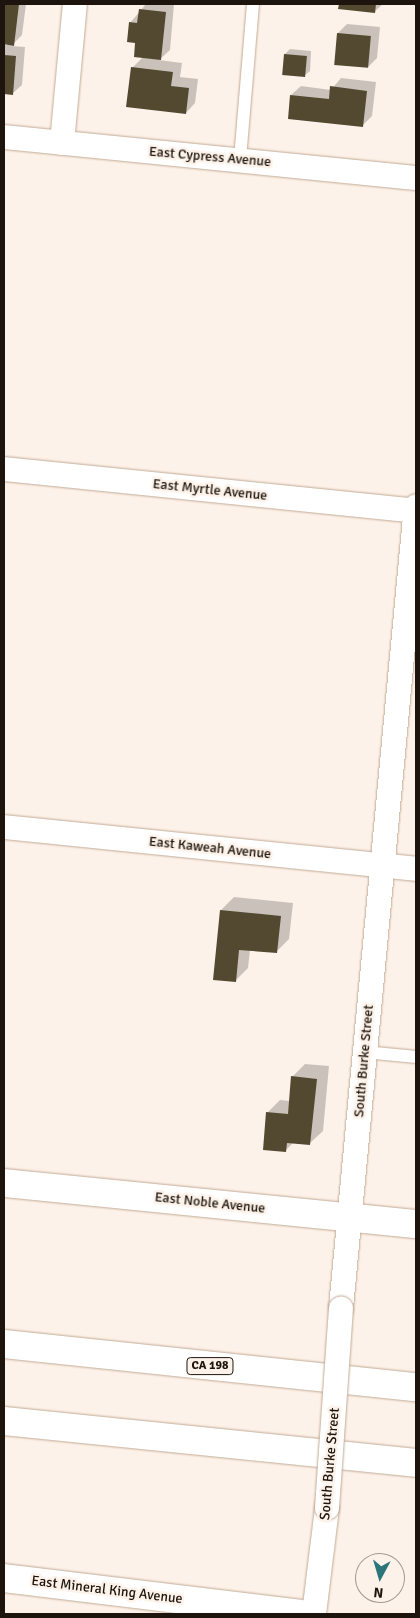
<!DOCTYPE html>
<html>
<head>
<meta charset="utf-8">
<style>
  body { margin:0 }
  #map { position:relative; width:420px; height:1618px; overflow:hidden; background:#fdf2e9; font-family:Signika,sans-serif }
  div>[style] { position:absolute }
  [style*='--x'] { left:calc(var(--x)*1px); top:calc(var(--y)*1px); width:calc(var(--w)*1px); rotate:calc(var(--a)*1deg) }
  .shadow>* { inset:0; background:#0003 }
  .building>* { inset:0; background:#524930; transform-origin:0 0 }
  .roads { filter:drop-shadow(0 0 1px #c2aa95) drop-shadow(0 0 1px #c2aa95) }
  .service>* { height:12px; margin:-6px; padding:0 6px; transform-origin:6px; border-radius:6px; background:#fff }
  .minor>* { height:24px; margin:-12px; padding:0 12px; transform-origin:12px; border-radius:12px; background:#fff }
  .secondary>* { height:28px; margin:-14px; padding:0 14px; transform-origin:14px; border-radius:14px; background:#fff }
  .motorway>* { height:28px; margin:-14px; padding:0 14px; transform-origin:14px; border-radius:14px; background:#fff }
  .bridges { filter:drop-shadow(0 0 1px #c2aa95) drop-shadow(0 0 1px #c2aa95) }
  .minor-bridge>* { height:24px; margin:-12px; padding:0 12px; transform-origin:12px; border-radius:12px; background:#fff }
  span { translate:-50% -50%; white-space:nowrap; text-align:center; line-height:1.15; -webkit-text-stroke:5px #fdf2e9; paint-order:stroke }
  .shield-label span { padding:1px 4px; background:#fdf2e9; border:1px solid; border-radius:4px; -webkit-text-stroke-width:0 }
  .shield-label { font-size:12px; color:#1d150d; font-weight:700 }
  .street-label { font-size:14px; color:#1d150d }
  .frame { position:absolute; inset:0; border:5px solid #1d150d; pointer-events:none }
  .north { position:absolute; left:355px; top:1553px; width:50px; height:50px; box-sizing:border-box; background:#fdf2e9; border:1px solid #a39a91; border-radius:50%; rotate:186deg; font-size:14px; font-weight:700; line-height:20px; text-align:center; color:#1d150d }
  .north::after { content:''; display:block; margin:auto; width:18px; height:22px; background:#2c7679; clip-path:polygon(50% 0,100% 100%,50% 72%,0 100%) }
</style>
</head>
<body>
<div id="map">
  <div class="shadow">
    <div style="clip-path:polygon(4px 4px,26px 4px,22px 35px,11px 46px,25px 47px,22px 85px,12px 94px,4px 93px)"></div>
    <div style="clip-path:polygon(146px 4px,174px 4px,170px 50px,159px 60px,182px 63px,180px 77px,198px 79px,195px 103px,186px 113px,132px 68px,143px 57px,130px 23px)"></div>
    <div style="clip-path:polygon(340px 4px,383px 4px,374px 12px,340px 8px)"></div>
    <div style="clip-path:polygon(347px 24px,380px 27px,377px 58px,368px 67px,338px 33px)"></div>
    <div style="clip-path:polygon(290px 49px,311px 51px,310px 71px,305px 75px,283px 74px,285px 54px)"></div>
    <div style="clip-path:polygon(341px 78px,376px 82px,372px 116px,363px 125px,291px 95px,301px 86px,331px 90px)"></div>
    <div style="clip-path:polygon(234px 897px,293px 903px,289px 939px,276px 952px,250px 950px,248px 968px,235px 981px,221px 910px)"></div>
    <div style="clip-path:polygon(305px 1064px,329px 1066px,323px 1131px,310px 1143px,294px 1142px,286px 1150px,267px 1113px,280px 1100px,290px 1101px,292px 1077px)"></div>
  </div>
  <div class="building">
    <div style="clip-path:polygon(4px 4px,19px 4px,14px 46px,4px 44px)"></div>
    <div style="clip-path:polygon(339px 4px,376px 4px,375px 13px,338px 9px)"></div>
    <div style="clip-path:polygon(139px 9px,166px 12px,161px 60px,134px 57px,135px 43px,127px 42px,129px 22px,137px 23px)"></div>
    <div style="left:337px;top:33px;width:34px;height:32px;rotate:5deg"></div>
    <div style="left:284px;top:54px;width:23px;height:21px;rotate:5deg"></div>
    <div style="clip-path:polygon(4px 55px,16px 56px,13px 95px,4px 94px)"></div>
    <div style="clip-path:polygon(131px 67px,173px 72px,171px 86px,189px 88px,186px 114px,126px 107px)"></div>
    <div style="clip-path:polygon(330px 86px,367px 91px,363px 127px,288px 119px,290px 95px,329px 99px)"></div>
    <div style="clip-path:polygon(220px 910px,281px 916px,277px 953px,239px 950px,236px 982px,213px 980px)"></div>
    <div style="clip-path:polygon(291px 1076px,317px 1079px,310px 1145px,287px 1143px,286px 1152px,263px 1150px,266px 1112px,288px 1114px)"></div>
  </div>
  <div class="roads">
    <div class="service">
      <div style="--x:240;--y:159;--w:156;--a:-85.2"></div>
      <div style="--x:365;--y:1052;--w:51;--a:5.6"></div>
    </div>
    <div class="minor">
      <div style="--x:4;--y:137;--w:414;--a:5.7"></div>
      <div style="--x:62;--y:143;--w:140;--a:-84.7"></div>
      <div style="--x:4;--y:469;--w:414;--a:5.8"></div>
      <div style="--x:4;--y:827;--w:414;--a:5.8"></div>
      <div style="--x:341;--y:1308;--w:805;--a:-84.65"></div>
      <div style="--x:314;--y:1614;--w:107;--a:-83"></div>
    </div>
    <div class="secondary">
      <div style="--x:4;--y:1183;--w:414;--a:5.7"></div>
      <div style="--x:4;--y:1578;--w:298;--a:6.9"></div>
    </div>
    <div class="motorway">
      <div style="--x:4;--y:1344;--w:414;--a:6"></div>
      <div style="--x:4;--y:1421;--w:414;--a:5.8"></div>
    </div>
  </div>
  <div class="bridges">
    <div class="minor-bridge">
      <div style="--x:327;--y:1508;--w:200;--a:-86"></div>
    </div>
  </div>
  <div class="shield-label">
    <span style="left:210px;top:1366px">CA 198</span>
  </div>
  <div class="street-label">
    <span style="left:210px;top:157px;rotate:5deg">East Cypress Avenue</span>
    <span style="left:210px;top:490px;rotate:6deg">East Myrtle Avenue</span>
    <span style="left:210px;top:848px;rotate:6deg">East Kaweah Avenue</span>
    <span style="left:364px;top:1061px;rotate:-85deg">South Burke Street</span>
    <span style="left:210px;top:1203px;rotate:6deg">East Noble Avenue</span>
    <span style="left:330px;top:1464px;rotate:-85deg">South Burke Street</span>
    <span style="left:107px;top:1590px;rotate:7deg">East Mineral King Avenue</span>
  </div>
  <div class="frame"></div>
  <div class="north">N</div>
</div>
</body>
</html>
